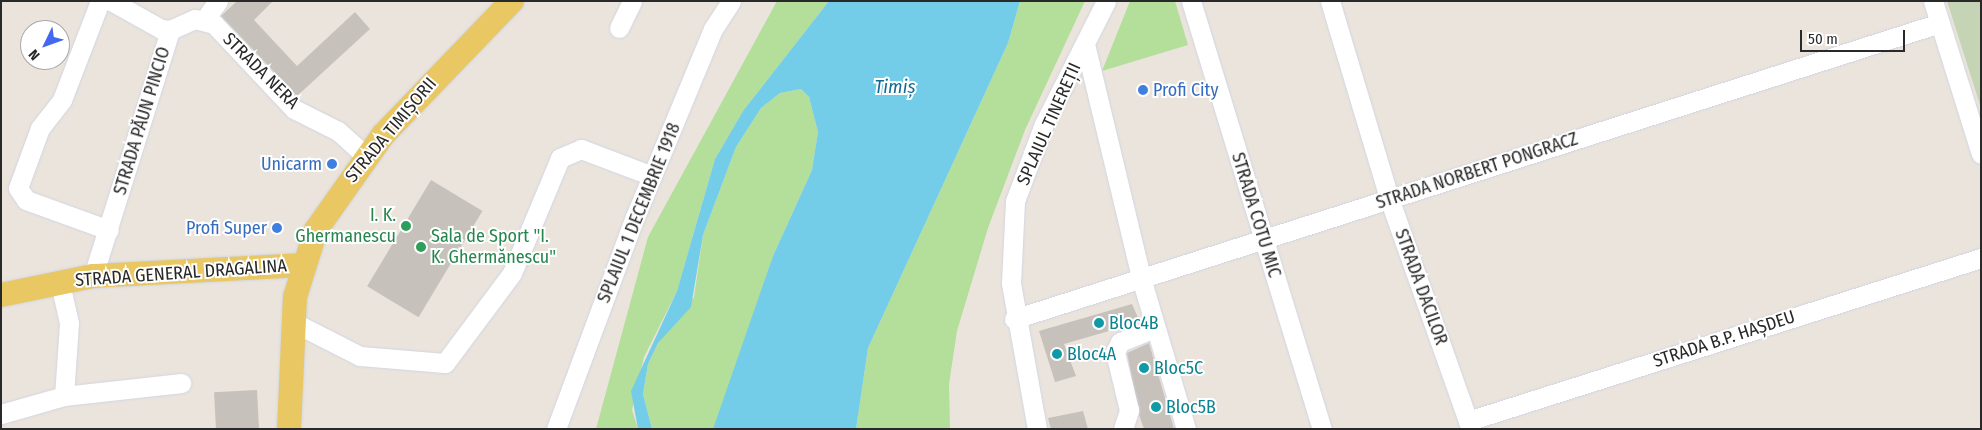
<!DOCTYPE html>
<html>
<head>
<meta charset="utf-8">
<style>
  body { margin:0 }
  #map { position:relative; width:1982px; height:430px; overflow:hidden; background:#ebe4dc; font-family:"Fira Sans Condensed",sans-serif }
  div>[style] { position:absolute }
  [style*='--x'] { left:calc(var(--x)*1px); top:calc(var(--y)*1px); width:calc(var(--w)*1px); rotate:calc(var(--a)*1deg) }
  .green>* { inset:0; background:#b3df9b }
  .cemetery>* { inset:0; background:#c4d4b4 }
  .water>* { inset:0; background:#73cce8 }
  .building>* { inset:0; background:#c6c1bb; transform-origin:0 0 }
  .roads { filter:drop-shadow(0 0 1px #d1d5e2) drop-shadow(0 0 1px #d1d5e2) }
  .minor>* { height:19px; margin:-9.5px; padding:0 9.5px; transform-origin:9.5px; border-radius:9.5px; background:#fff }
  .major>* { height:24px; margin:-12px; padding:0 12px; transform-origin:12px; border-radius:12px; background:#e9c762 }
  .dots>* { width:14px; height:14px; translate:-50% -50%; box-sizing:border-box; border:2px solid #fff; border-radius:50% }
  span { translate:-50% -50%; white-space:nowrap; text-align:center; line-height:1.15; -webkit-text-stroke:4px #fff; paint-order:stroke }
  .street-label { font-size:18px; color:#292929 }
  .shop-label { font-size:18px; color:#366cbe }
  .left { translate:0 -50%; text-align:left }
  .right { translate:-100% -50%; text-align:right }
  .leisure-label { font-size:18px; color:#27864d }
  .culture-label { font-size:18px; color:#0d838f }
  .water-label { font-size:19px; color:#146a93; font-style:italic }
  .frame { position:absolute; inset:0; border:2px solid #292929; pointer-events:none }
  .north { position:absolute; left:20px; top:20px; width:50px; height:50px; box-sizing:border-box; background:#fff; border:1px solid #a9a9a9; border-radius:50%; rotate:228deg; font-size:14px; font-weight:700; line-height:20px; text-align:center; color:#292929 }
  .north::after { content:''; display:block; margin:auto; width:18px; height:22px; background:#4367f1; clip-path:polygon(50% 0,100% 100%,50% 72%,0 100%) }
  .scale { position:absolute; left:1800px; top:30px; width:105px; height:22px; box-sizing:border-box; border:2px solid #292929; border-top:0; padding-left:6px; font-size:15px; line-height:18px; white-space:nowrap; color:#292929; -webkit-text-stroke:4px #fff; paint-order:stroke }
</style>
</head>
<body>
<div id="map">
  <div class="green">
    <div style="clip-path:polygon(777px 1px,829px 1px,743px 111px,715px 159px,677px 291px,644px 357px,632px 410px,638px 429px,596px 429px,648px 237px)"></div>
    <div style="clip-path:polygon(1020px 1px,1085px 1px,1025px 130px,988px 228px,957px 331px,949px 384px,950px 429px,856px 429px,868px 348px,1008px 43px)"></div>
    <div style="clip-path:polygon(1130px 1px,1175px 1px,1188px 45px,1102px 71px)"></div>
    <div style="clip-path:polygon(801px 89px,809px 97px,818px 132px,812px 170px,773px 256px,718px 421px,713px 429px,652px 429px,643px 394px,648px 364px,658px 343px,694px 297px,703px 235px,736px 147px,761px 108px,780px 93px)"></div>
  </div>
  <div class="cemetery">
    <div style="clip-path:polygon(1947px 1px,1981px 1px,1981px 108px)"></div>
  </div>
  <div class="water">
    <div style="clip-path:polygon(829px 1px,1020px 1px,1008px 43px,868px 348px,856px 429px,713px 429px,773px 256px,812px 170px,818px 132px,809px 97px,801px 89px,780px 93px,761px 108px,736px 147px,703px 235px,691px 307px,658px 343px,648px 364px,643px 394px,652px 429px,638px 429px,631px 391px,677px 291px,715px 159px,743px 111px)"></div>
  </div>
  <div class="building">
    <div style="clip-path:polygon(237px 1px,273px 1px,254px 20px,297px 66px,355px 12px,370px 29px,297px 96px,221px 16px)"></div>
    <div style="left:431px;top:180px;width:60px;height:124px;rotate:31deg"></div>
    <div style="clip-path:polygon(1132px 304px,1140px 322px,1064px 344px,1076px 376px,1055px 382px,1039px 331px)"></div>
    <div style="clip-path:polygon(1149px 343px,1174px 429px,1144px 429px,1139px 415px,1127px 353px)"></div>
    <div style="left:257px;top:390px;width:39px;height:43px;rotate:87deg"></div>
    <div style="clip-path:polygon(1083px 411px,1088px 429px,1051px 429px,1048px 418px)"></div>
  </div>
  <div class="roads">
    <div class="minor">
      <div style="--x:100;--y:1;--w:106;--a:111"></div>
      <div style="--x:62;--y:100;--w:36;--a:128"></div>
      <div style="--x:40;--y:128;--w:64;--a:110.1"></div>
      <div style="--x:18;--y:188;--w:14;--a:56"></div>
      <div style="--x:26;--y:200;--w:88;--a:19.9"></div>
      <div style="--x:111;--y:1;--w:57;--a:29.2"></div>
      <div style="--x:161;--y:29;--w:9;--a:6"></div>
      <div style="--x:170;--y:30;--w:27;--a:-24"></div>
      <div style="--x:195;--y:19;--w:20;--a:15"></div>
      <div style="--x:214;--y:24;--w:117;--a:46.7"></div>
      <div style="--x:294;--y:109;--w:49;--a:26.6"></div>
      <div style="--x:338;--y:131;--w:38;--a:42"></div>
      <div style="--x:1191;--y:1;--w:448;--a:73"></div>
      <div style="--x:1330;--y:1;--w:206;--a:73.3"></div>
      <div style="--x:1389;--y:198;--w:245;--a:70.5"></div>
      <div style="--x:1933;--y:1;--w:160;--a:72.6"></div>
      <div style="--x:205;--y:19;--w:22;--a:-54"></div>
      <div style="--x:619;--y:28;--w:30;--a:-64"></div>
      <div style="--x:1085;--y:44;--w:241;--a:76.5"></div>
      <div style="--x:1141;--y:278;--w:158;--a:73.4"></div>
      <div style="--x:93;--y:276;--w:258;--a:-72.6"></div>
      <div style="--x:60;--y:283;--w:41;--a:77.3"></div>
      <div style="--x:69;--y:323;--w:73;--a:93.9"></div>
      <div style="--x:1014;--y:319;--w:972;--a:-17.73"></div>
      <div style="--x:293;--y:322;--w:75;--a:26.9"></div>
      <div style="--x:360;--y:356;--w:85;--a:4.7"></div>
      <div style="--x:445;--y:363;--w:112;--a:-53.3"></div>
      <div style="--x:512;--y:273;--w:125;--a:-67.3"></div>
      <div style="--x:560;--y:158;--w:23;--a:-23"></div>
      <div style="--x:581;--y:149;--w:76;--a:20.8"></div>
      <div style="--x:1;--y:414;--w:66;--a:-15.9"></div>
      <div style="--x:64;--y:396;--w:118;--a:-6.3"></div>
      <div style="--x:1468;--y:421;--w:538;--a:-17.63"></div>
      <div style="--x:556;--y:429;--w:226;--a:-69.6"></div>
      <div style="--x:635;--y:217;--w:204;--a:-67.5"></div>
      <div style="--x:713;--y:29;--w:33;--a:-57"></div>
      <div style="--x:1037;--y:429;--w:148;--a:-100.1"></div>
      <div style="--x:1011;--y:283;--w:82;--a:-87.2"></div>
      <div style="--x:1015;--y:201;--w:82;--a:-69.4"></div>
      <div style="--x:1044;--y:124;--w:138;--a:-63.2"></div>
      <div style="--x:1123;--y:429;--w:20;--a:-72"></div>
      <div style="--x:1129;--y:410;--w:60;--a:-103.6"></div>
      <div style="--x:1115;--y:352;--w:11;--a:-63"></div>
      <div style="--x:1120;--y:342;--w:38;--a:-22"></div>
    </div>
    <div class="major">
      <div style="--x:1;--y:295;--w:94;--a:-11.7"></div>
      <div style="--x:93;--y:276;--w:209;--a:-3"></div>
      <div style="--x:289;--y:429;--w:132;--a:-87.4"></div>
      <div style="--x:295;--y:297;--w:70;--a:-72.6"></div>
      <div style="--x:316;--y:230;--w:116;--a:-54.8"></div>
      <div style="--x:383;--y:135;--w:186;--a:-46.1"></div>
    </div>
  </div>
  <div class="dots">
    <div style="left:1143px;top:90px;background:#3f7fe0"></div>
    <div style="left:332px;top:164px;background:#3f7fe0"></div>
    <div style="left:406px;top:226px;background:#2e9e5b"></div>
    <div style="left:277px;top:228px;background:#3f7fe0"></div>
    <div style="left:421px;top:247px;background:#2e9e5b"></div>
    <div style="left:1099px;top:323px;background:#0f9aa8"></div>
    <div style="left:1057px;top:354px;background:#0f9aa8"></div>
    <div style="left:1144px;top:368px;background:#0f9aa8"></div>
    <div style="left:1156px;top:407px;background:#0f9aa8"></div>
  </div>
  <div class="street-label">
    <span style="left:261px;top:71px;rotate:45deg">STRADA NERA</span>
    <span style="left:142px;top:121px;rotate:-73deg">STRADA PĂUN PINCIO</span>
    <span style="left:1049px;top:124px;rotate:-66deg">SPLAIUL TINEREȚII</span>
    <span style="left:391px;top:130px;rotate:-50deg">STRADA TIMIȘORII</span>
    <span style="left:1477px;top:171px;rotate:-18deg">STRADA NORBERT PONGRACZ</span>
    <span style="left:639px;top:213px;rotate:-68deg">SPLAIUL 1 DECEMBRIE 1918</span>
    <span style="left:1256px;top:215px;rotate:73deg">STRADA COTU MIC</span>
    <span style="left:181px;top:273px;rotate:-4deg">STRADA GENERAL DRAGALINA</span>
    <span style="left:1421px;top:287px;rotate:70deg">STRADA DACILOR</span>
    <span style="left:1724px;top:339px;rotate:-18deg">STRADA B.P. HAȘDEU</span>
  </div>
  <div class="shop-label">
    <span class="left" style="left:1153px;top:90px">Profi City</span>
    <span class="right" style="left:322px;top:164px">Unicarm</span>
    <span class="right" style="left:267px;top:228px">Profi Super</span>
  </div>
  <div class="leisure-label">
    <span class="right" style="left:396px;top:226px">I. K.<br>Ghermanescu</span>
    <span class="left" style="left:431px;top:247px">Sala de Sport "I.<br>K. Ghermănescu"</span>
  </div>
  <div class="culture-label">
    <span class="left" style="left:1109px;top:323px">Bloc4B</span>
    <span class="left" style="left:1067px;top:354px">Bloc4A</span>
    <span class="left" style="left:1154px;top:368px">Bloc5C</span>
    <span class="left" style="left:1166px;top:407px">Bloc5B</span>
  </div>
  <div class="water-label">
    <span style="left:895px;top:87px">Timiș</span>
  </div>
  <div class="frame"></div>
  <div class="north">N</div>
  <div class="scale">50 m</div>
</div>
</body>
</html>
